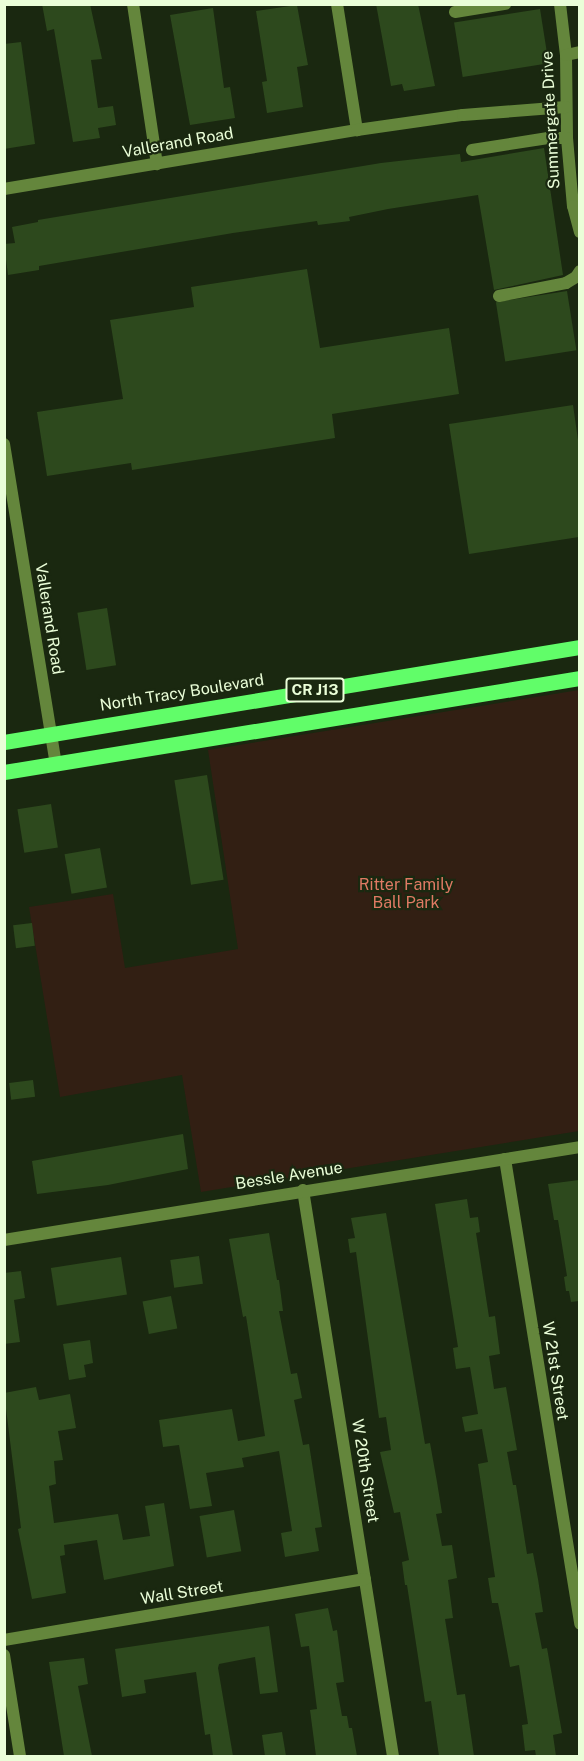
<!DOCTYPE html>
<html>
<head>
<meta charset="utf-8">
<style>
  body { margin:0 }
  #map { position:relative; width:584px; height:1761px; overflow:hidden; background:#1a2810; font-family:"Public Sans",sans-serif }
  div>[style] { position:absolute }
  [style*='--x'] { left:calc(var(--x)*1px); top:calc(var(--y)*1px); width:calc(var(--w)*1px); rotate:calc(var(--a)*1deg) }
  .green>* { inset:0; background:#321f13 }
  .building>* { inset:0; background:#2d491d; transform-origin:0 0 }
  .street>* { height:12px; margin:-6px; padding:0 6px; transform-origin:6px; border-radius:6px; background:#64863c }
  .primary>* { height:15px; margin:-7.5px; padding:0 7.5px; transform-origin:7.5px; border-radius:7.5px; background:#61fd69 }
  span { translate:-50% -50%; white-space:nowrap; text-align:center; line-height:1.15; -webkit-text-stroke:4.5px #1a2810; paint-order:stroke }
  .shield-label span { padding:2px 4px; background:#1a2810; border:2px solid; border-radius:4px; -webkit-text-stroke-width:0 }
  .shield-label { font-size:15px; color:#eafed8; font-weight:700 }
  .street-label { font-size:16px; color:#eafed8 }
  .park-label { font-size:16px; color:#df7a64 }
  .frame { position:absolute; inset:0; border:6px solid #eafed8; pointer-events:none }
</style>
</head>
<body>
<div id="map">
  <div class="green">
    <div style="clip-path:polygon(579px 690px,579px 1131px,201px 1192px,182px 1075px,60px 1097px,29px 907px,113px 894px,125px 968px,238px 949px,208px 750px)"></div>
  </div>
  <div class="building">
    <div style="clip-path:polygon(42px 4px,90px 4px,102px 59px,91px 60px,98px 108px,113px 106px,116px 125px,98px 128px,100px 138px,73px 142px,54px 29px,47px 31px)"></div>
    <div style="clip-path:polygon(376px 4px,418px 4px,435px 86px,404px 91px,402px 84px,391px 86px)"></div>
    <div style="clip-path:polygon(297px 5px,308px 65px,297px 67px,303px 107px,267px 113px,262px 82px,267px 81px,256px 11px)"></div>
    <div style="clip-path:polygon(213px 8px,224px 88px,230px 87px,235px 118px,190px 125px,170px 15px)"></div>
    <div style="left:540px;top:9px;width:55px;height:87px;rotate:81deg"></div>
    <div style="clip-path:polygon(21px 42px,35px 144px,4px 149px,4px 44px)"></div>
    <div style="clip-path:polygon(544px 148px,563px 275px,494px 290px,478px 195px,388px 209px,349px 217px,350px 221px,318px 225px,317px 221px,233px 233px,39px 266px,39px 270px,8px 275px,4px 244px,15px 243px,12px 227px,38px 222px,38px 220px,381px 163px,460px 154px,461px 162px)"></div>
    <div style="clip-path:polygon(307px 269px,320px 348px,449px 328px,459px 394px,332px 414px,335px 438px,132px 470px,131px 463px,47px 476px,37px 412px,123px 399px,110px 320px,194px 307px,191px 287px)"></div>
    <div style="left:567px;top:291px;width:60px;height:72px;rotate:81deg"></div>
    <div style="clip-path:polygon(573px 405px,579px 447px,579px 537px,469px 554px,449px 424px)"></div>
    <div style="left:107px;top:608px;width:58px;height:30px;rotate:81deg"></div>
    <div style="left:207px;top:775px;width:106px;height:33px;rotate:81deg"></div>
    <div style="left:51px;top:804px;width:44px;height:34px;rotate:81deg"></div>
    <div style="left:100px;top:848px;width:40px;height:36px;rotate:80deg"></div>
    <div style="left:32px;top:923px;width:23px;height:19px;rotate:83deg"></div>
    <div style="left:33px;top:1080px;width:17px;height:24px;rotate:83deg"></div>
    <div style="clip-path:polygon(183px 1134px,188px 1169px,108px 1185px,37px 1194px,32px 1161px)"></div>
    <div style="clip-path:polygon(579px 1180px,579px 1301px,571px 1302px,569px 1291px,566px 1291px,564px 1277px,567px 1276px,558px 1220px,554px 1220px,548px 1184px)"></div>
    <div style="clip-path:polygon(467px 1199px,470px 1218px,478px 1217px,480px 1232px,476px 1233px,489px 1317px,495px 1316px,500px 1354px,489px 1356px,494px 1389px,506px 1387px,517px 1450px,507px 1452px,513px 1485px,516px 1485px,527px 1554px,533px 1553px,538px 1579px,543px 1612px,535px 1613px,542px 1649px,547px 1648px,562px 1733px,553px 1735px,556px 1756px,536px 1756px,535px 1750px,525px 1751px,522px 1725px,528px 1724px,519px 1665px,510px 1667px,501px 1618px,498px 1603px,492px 1603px,488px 1578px,495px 1577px,478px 1464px,488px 1462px,482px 1429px,465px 1432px,462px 1417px,478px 1414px,470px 1367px,456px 1369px,453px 1348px,458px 1347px,435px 1204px)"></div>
    <div style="clip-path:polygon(386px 1213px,425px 1444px,430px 1443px,437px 1482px,442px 1513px,436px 1514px,442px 1546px,452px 1545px,457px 1578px,448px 1580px,453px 1618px,445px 1619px,457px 1695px,465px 1694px,474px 1756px,439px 1756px,431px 1701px,425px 1702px,407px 1585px,405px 1585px,402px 1562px,409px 1560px,400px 1512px,394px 1513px,380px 1452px,391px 1450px,386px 1417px,379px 1418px,356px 1252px,350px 1253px,348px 1239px,355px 1238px,351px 1218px)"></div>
    <div style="clip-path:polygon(269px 1233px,277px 1280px,279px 1280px,283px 1311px,279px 1311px,291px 1374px,297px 1373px,302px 1398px,294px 1400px,303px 1445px,309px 1444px,322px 1527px,315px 1528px,319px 1551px,285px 1557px,281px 1533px,292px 1531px,279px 1451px,242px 1458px,244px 1467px,206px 1473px,212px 1506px,190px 1509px,179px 1445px,163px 1447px,159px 1420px,232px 1409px,238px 1441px,265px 1436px,246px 1316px,243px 1317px,229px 1239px)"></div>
    <div style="left:199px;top:1256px;width:28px;height:29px;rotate:82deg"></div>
    <div style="left:121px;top:1257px;width:38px;height:71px;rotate:81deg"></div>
    <div style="clip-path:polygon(21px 1271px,25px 1298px,14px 1300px,20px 1342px,4px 1344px,4px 1273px)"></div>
    <div style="left:171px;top:1296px;width:33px;height:29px;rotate:79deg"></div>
    <div style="clip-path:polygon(90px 1340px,93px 1363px,84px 1365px,86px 1377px,69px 1380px,63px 1344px)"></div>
    <div style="clip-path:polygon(36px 1387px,39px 1400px,70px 1394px,76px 1428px,58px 1431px,63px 1460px,54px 1461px,56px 1484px,49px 1486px,54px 1523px,118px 1514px,123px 1540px,150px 1536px,145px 1506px,164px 1503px,174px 1566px,104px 1580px,97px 1540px,64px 1545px,65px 1555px,60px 1556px,66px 1593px,32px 1599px,18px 1529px,21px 1528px,4px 1393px)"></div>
    <div style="left:234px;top:1510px;width:42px;height:35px;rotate:80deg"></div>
    <div style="clip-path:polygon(328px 1608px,333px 1631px,337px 1630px,344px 1682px,336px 1683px,342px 1716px,347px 1716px,349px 1728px,352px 1728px,357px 1756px,316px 1756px,310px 1710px,317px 1709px,309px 1646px,301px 1647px,295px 1614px)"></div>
    <div style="clip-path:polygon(269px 1626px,278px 1692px,260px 1694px,255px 1657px,219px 1664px,218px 1668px,233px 1756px,213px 1756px,210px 1734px,205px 1735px,196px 1672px,144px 1680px,146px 1693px,122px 1697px,115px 1649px)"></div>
    <div style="clip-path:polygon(84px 1658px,88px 1684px,78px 1686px,92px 1756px,64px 1756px,49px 1662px)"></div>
    <div style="clip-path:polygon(282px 1732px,286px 1756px,265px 1756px,262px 1735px)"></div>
  </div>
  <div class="street">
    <div style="--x:133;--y:4;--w:162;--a:81.5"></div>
    <div style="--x:337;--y:4;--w:128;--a:81"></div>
    <div style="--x:560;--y:4;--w:51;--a:83.3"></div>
    <div style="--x:566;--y:55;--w:83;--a:89.3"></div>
    <div style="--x:567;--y:138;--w:68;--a:85"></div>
    <div style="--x:573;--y:206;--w:27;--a:75"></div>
    <div style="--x:455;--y:12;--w:51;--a:-9.1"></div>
    <div style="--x:566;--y:55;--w:14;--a:-12"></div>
    <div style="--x:472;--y:150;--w:77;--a:-9"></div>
    <div style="--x:548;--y:138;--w:19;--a:0"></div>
    <div style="--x:4;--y:189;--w:358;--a:-9.5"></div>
    <div style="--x:357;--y:130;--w:107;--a:-8.1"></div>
    <div style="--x:463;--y:115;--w:103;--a:-4.4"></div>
    <div style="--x:499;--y:296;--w:68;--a:-11"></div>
    <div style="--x:566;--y:283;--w:12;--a:-31"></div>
    <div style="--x:576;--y:277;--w:7;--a:-56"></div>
    <div style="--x:4;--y:444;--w:324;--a:80.8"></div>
    <div style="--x:505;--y:1159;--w:471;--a:80.8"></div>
    <div style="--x:303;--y:1190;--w:573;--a:80.97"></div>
    <div style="--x:4;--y:1240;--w:583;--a:-9.17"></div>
    <div style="--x:4;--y:1640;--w:366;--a:-9.6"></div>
    <div style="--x:4;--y:1655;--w:102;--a:81"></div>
  </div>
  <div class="primary">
    <div style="--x:4;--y:742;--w:584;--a:-9.37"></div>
    <div style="--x:4;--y:772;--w:584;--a:-9.27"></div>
  </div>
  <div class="shield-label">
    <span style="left:315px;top:690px">CR J13</span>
  </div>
  <div class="street-label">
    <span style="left:551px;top:120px;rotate:-93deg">Summergate Drive</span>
    <span style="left:178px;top:143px;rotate:-10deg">Vallerand Road</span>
    <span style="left:49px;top:619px;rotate:81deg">Vallerand Road</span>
    <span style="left:182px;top:693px;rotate:-9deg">North Tracy Boulevard</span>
    <span style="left:289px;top:1176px;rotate:-9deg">Bessle Avenue</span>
    <span style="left:555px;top:1371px;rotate:81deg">W 21st Street</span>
    <span style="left:365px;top:1471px;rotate:81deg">W 20th Street</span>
    <span style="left:182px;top:1593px;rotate:-9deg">Wall Street</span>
  </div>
  <div class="park-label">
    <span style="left:406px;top:894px">Ritter Family<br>Ball Park</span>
  </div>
  <div class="frame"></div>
</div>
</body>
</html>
